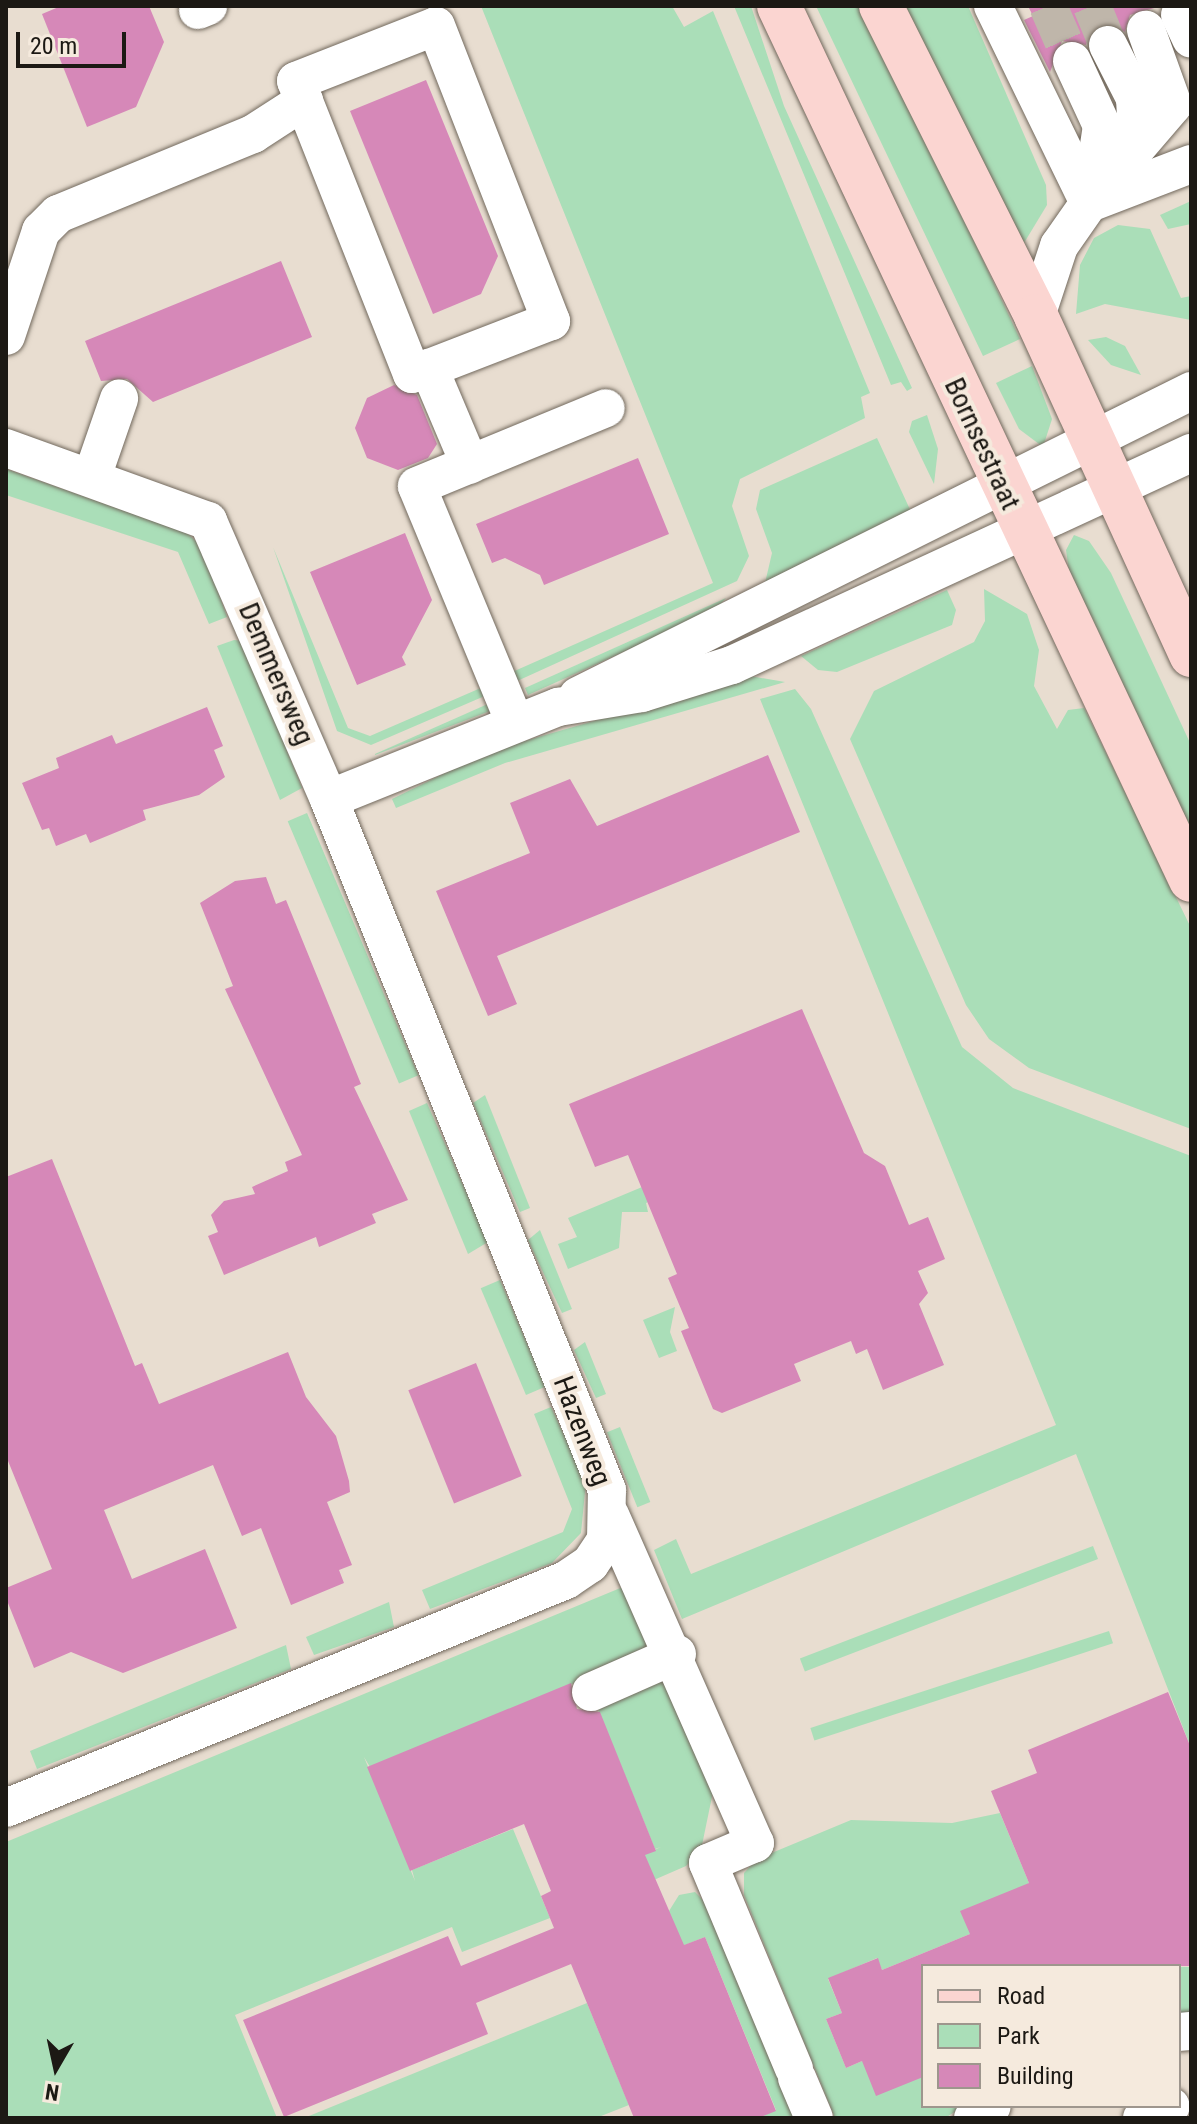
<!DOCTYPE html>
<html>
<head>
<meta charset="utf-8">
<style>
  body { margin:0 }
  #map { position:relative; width:1197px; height:2124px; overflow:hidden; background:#e8ddd0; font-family:"Roboto Condensed",sans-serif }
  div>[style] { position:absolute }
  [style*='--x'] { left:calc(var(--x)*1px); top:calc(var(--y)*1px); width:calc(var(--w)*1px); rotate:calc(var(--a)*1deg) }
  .green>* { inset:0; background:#aadeb8; transform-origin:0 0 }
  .building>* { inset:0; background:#d688b8; transform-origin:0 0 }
  .minor-tunnel>* { height:38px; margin-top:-19px; transform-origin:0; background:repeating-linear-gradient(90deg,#bfb6aa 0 38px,transparent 0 57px) }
  .roads { filter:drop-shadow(0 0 2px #72695d) drop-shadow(0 0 2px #72695d) }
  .minor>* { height:38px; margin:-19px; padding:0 19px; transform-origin:19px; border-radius:19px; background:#fff }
  .major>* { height:44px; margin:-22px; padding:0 22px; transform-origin:22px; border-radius:22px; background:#fbd5d1 }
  span { translate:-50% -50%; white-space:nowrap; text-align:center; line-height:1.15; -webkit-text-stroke:8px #f5eadd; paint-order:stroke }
  .street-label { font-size:28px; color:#1c1914 }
  .frame { position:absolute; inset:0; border:8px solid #1c1914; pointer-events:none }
  .legend { position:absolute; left:921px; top:1964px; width:260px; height:144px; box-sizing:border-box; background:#f5eadd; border:2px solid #9e968d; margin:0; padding:10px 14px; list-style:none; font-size:24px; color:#1c1914 }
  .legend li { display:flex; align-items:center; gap:16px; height:40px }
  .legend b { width:40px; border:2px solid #9e968d }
  .north { position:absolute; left:16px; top:2028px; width:80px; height:80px; -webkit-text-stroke:6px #f5eadd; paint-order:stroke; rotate:189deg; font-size:22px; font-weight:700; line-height:32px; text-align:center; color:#1c1914 }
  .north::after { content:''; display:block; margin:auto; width:28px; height:36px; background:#1c1914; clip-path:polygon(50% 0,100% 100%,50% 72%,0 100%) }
  .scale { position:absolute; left:16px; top:32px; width:110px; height:36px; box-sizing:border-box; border:4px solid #1c1914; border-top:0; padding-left:10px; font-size:24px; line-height:28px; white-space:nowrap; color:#1c1914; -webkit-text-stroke:6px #f5eadd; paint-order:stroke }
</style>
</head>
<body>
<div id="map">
  <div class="green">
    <div style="clip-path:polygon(481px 6px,672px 6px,684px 27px,713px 11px,870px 393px,861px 397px,865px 418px,740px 479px,732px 506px,749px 556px,737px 581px,515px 682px,510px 673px,713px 583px)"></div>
    <div style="clip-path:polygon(734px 6px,751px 6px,784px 106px,912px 388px,907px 391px,901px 382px,891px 385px)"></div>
    <div style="clip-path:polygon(816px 6px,860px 6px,872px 24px,1020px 339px,983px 356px)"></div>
    <div style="clip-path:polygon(905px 6px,968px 6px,1046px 185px,1047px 205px,1024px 243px)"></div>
    <div style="clip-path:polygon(1191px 201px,1191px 224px,1168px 229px,1160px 215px)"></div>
    <div style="clip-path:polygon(1118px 225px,1150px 229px,1181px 298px,1191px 296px,1191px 320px,1105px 304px,1076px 314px,1080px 265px,1094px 238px)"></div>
    <div style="clip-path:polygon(1106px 337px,1125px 346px,1141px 375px,1111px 365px,1088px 340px)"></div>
    <div style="clip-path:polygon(1032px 366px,1052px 419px,1043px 447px,1019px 429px,996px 383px)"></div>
    <div style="clip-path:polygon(927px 415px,938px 449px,934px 484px,909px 432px,912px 421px)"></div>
    <div style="clip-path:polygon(877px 438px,913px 516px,765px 583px,772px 553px,756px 509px,760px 490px)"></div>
    <div style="clip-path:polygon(6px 469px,187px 533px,203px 548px,227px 617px,209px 624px,178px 552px,6px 495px)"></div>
    <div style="clip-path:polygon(1074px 535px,1089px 541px,1111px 573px,1191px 745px,1191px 832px,1070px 578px,1066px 550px)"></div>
    <div style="clip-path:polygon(273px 547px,348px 728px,370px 736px,483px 687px,487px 695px,371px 745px,337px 731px)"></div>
    <div style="clip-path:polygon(984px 589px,1027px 614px,1039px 650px,1034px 686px,1057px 729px,1068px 710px,1084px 708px,1191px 928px,1191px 1129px,1029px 1068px,989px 1039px,966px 1005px,850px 739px,874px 691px,974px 642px,985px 621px)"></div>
    <div style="clip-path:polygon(947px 590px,956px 610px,952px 625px,837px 672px,818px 670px,801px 656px)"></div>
    <div style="clip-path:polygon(726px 598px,714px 611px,528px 695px,525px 688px)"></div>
    <div style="clip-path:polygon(234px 640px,243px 641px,302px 788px,280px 800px,217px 646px)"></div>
    <div style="clip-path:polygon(750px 676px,785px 682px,505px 763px,396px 808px,392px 799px,490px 751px)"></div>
    <div style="clip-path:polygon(795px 689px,811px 709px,962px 1047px,1013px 1088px,1191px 1156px,1191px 1748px,1076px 1454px,682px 1619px,654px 1550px,676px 1539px,691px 1574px,1056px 1425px,760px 699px)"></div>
    <div style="clip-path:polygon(490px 703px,490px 711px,375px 755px,375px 754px)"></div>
    <div style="left:307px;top:813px;width:285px;height:21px;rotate:67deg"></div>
    <div style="clip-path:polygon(485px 1095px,530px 1208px,520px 1212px,473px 1103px)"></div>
    <div style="clip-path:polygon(427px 1103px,488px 1242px,468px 1254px,409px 1111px)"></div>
    <div style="clip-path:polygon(666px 1177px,673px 1192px,646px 1203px,648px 1212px,622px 1212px,619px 1248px,568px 1269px,558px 1244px,577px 1237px,568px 1218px)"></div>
    <div style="clip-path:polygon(540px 1230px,572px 1309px,562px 1313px,528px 1240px)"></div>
    <div style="left:500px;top:1280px;width:116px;height:21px;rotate:67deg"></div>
    <div style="clip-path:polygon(675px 1307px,670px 1332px,677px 1351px,659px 1358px,643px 1320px)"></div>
    <div style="clip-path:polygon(585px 1342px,606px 1394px,596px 1398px,574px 1350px)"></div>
    <div style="clip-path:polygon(551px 1407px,586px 1482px,581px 1533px,552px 1563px,430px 1609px,422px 1590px,563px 1532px,572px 1509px,534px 1414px)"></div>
    <div style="left:620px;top:1427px;width:81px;height:14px;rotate:68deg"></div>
    <div style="left:1093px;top:1546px;width:14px;height:314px;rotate:69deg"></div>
    <div style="clip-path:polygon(630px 1584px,714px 1787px,701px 1850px,686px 1866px,640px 1886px,630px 1861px,661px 1847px,655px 1849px,586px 1680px,596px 1674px,370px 1767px,364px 1757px,415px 1881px,412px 1870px,513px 1829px,550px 1918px,462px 1952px,452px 1927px,235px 2015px,277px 2118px,6px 2118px,6px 1842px)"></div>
    <div style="clip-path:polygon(389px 1602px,394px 1627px,314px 1655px,306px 1637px)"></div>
    <div style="left:1109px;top:1631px;width:13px;height:314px;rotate:72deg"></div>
    <div style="clip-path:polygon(286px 1645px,291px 1669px,37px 1769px,30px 1751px)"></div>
    <div style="clip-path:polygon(1000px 1813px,1029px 1883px,970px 1934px,882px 1970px,877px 1958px,828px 1979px,842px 2013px,826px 2019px,846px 2068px,862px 2061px,923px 2077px,923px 2106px,964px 2106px,945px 2118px,835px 2118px,744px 1895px,744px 1873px,757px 1859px,851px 1820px,952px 1823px)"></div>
    <div style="clip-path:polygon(695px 1892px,704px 1901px,795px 2118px,758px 2118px,776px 2110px,705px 1937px,667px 1952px,669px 1911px,679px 1895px)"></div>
    <div style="left:1191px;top:1967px;width:53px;height:13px;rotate:90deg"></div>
    <div style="clip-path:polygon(587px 2003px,629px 2105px,596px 2118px,304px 2118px)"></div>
  </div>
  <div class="building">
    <div style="clip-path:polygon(61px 6px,149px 6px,164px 42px,136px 107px,87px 127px,42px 14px)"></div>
    <div style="clip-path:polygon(1028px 6px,1161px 6px,1130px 15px,1125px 32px,1108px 23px,1090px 32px,1086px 45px,1062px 41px,1050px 72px,1024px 20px,1033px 16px)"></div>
    <div style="clip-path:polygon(426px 80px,498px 256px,481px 294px,433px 314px,350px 111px)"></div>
    <div style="clip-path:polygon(281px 261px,312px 337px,153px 402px,127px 379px,101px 381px,85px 341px)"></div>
    <div style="clip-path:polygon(394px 385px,417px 395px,437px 444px,428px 458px,398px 470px,367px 458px,355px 428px,367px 398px)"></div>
    <div style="clip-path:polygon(638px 458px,669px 534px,544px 585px,540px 575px,505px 558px,492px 563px,476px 524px)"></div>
    <div style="clip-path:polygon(405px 533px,432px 600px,402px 657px,406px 665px,357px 685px,310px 572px)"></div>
    <div style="clip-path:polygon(207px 707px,223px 746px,214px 750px,225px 777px,199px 795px,143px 810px,146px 820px,90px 843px,86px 834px,56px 846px,49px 828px,42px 830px,22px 783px,59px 768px,56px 758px,112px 735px,116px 744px)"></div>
    <div style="clip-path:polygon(768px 755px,800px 832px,497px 956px,517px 1004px,488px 1016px,436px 891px,530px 853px,510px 803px,570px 779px,597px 826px)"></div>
    <div style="clip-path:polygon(266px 877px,276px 904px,286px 900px,361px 1084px,354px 1087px,408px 1200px,372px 1214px,376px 1223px,319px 1247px,316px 1237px,224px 1275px,208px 1236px,218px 1232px,211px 1215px,224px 1201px,255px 1194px,252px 1187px,288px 1171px,285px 1162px,302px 1155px,225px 989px,233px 986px,200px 903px,235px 881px)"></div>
    <div style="clip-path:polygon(802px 1009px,864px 1153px,885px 1166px,909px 1225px,928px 1217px,945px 1259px,918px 1271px,928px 1293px,919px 1304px,944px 1365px,883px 1390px,867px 1349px,856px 1354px,851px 1341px,794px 1364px,801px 1381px,722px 1413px,713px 1409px,681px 1331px,689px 1328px,668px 1278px,677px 1274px,628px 1155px,595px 1167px,569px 1104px)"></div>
    <div style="clip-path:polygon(52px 1159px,135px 1366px,142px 1363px,159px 1404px,288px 1352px,306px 1397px,336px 1436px,349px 1481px,350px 1492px,327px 1502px,352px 1565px,339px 1570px,344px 1583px,291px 1605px,261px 1528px,242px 1536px,213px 1465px,104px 1510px,132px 1579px,205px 1549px,237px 1628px,123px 1673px,71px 1652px,34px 1668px,6px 1598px,6px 1588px,52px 1569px,6px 1456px,6px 1177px)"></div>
    <div style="left:476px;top:1363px;width:122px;height:73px;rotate:68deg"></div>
    <div style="clip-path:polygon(571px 1683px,577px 1709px,600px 1712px,656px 1851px,645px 1855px,684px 1945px,705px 1937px,776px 2111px,758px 2118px,634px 2118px,571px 1964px,476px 2003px,488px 2034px,284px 2117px,243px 2020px,448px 1936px,461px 1966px,554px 1928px,541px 1896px,551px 1891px,524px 1824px,410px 1871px,367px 1767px)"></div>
    <div style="clip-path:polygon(1168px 1692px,1191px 1748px,1191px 1966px,923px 1966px,923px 2077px,876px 2096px,862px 2061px,846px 2068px,826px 2019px,842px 2013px,828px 1978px,878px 1958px,882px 1970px,970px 1934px,960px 1911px,1029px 1883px,991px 1791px,1037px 1773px,1028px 1750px)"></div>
  </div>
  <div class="minor-tunnel">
    <div style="--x:1048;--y:6;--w:60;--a:66.4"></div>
    <div style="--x:1092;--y:6;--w:42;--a:67.7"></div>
  </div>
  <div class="roads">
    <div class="minor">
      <div style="--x:993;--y:6;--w:219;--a:64"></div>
      <div style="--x:1089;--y:203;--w:52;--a:124.9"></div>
      <div style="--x:1059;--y:246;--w:74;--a:108.2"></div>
      <div style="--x:198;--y:10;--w:11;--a:-22"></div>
      <div style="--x:1180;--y:15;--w:26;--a:65"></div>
      <div style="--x:1108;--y:45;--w:59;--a:63"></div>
      <div style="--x:1135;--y:98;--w:20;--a:87"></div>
      <div style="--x:1136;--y:118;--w:42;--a:118.4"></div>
      <div style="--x:1072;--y:61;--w:72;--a:65.2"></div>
      <div style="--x:1102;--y:126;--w:52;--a:98.9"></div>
      <div style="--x:1092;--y:202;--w:106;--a:-21"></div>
      <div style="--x:1089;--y:203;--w:129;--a:-49.4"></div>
      <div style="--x:1173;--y:105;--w:80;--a:-109.8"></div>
      <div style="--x:6;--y:336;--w:111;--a:-71.6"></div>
      <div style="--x:41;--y:231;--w:24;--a:-45"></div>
      <div style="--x:58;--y:214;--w:211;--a:-22.3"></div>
      <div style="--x:253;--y:134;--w:61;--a:-32.9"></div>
      <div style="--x:429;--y:368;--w:18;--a:161"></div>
      <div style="--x:412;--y:374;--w:315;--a:-111.6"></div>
      <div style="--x:296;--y:81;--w:150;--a:-21.4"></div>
      <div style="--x:436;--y:26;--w:317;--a:68.7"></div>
      <div style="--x:551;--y:321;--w:131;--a:158.9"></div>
      <div style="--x:429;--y:368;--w:105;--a:67.1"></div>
      <div style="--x:6;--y:448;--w:215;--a:19.9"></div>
      <div style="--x:208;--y:521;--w:303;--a:66.5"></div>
      <div style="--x:329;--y:799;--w:247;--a:-21.9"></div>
      <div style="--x:558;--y:707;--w:85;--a:-9.5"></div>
      <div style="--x:642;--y:693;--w:94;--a:-17.3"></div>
      <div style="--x:732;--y:665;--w:506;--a:-24.79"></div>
      <div style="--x:92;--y:477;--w:83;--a:-70.9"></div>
      <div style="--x:578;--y:696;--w:685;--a:-26.45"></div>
      <div style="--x:515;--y:723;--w:256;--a:-112.5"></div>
      <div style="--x:417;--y:486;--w:204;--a:-22.4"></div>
      <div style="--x:610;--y:1515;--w:359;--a:66.2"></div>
      <div style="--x:755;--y:1843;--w:51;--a:156.9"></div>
      <div style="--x:708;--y:1863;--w:223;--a:67.3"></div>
      <div style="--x:591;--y:1692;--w:94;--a:-23.8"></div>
      <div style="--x:6;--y:1808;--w:605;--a:-22.15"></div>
      <div style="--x:566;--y:1580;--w:29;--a:-34"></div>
      <div style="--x:590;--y:1564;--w:29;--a:-56"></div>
      <div style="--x:606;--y:1540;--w:50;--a:-88.9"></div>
      <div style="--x:607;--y:1490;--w:745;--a:-111.92"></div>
      <div style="--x:1179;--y:2032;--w:12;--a:-5"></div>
      <div style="--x:797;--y:2078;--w:43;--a:67"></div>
      <div style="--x:973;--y:2118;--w:22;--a:-32"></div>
      <div style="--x:1142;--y:2118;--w:31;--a:-22"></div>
    </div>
    <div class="major">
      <div style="--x:779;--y:6;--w:966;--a:64.76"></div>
      <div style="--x:881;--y:6;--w:347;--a:63.4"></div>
      <div style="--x:1036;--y:316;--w:373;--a:65.4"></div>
    </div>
  </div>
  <div class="street-label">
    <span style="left:982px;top:444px;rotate:65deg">Bornsestraat</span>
    <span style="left:276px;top:674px;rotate:67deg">Demmersweg</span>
    <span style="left:582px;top:1431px;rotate:69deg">Hazenweg</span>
  </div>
  <div class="frame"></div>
  <ul class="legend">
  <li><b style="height:10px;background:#fbd5d1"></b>Road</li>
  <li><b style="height:22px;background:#aadeb8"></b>Park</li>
  <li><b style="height:22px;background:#d688b8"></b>Building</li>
  </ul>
  <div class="north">N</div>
  <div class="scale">20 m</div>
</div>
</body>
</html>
